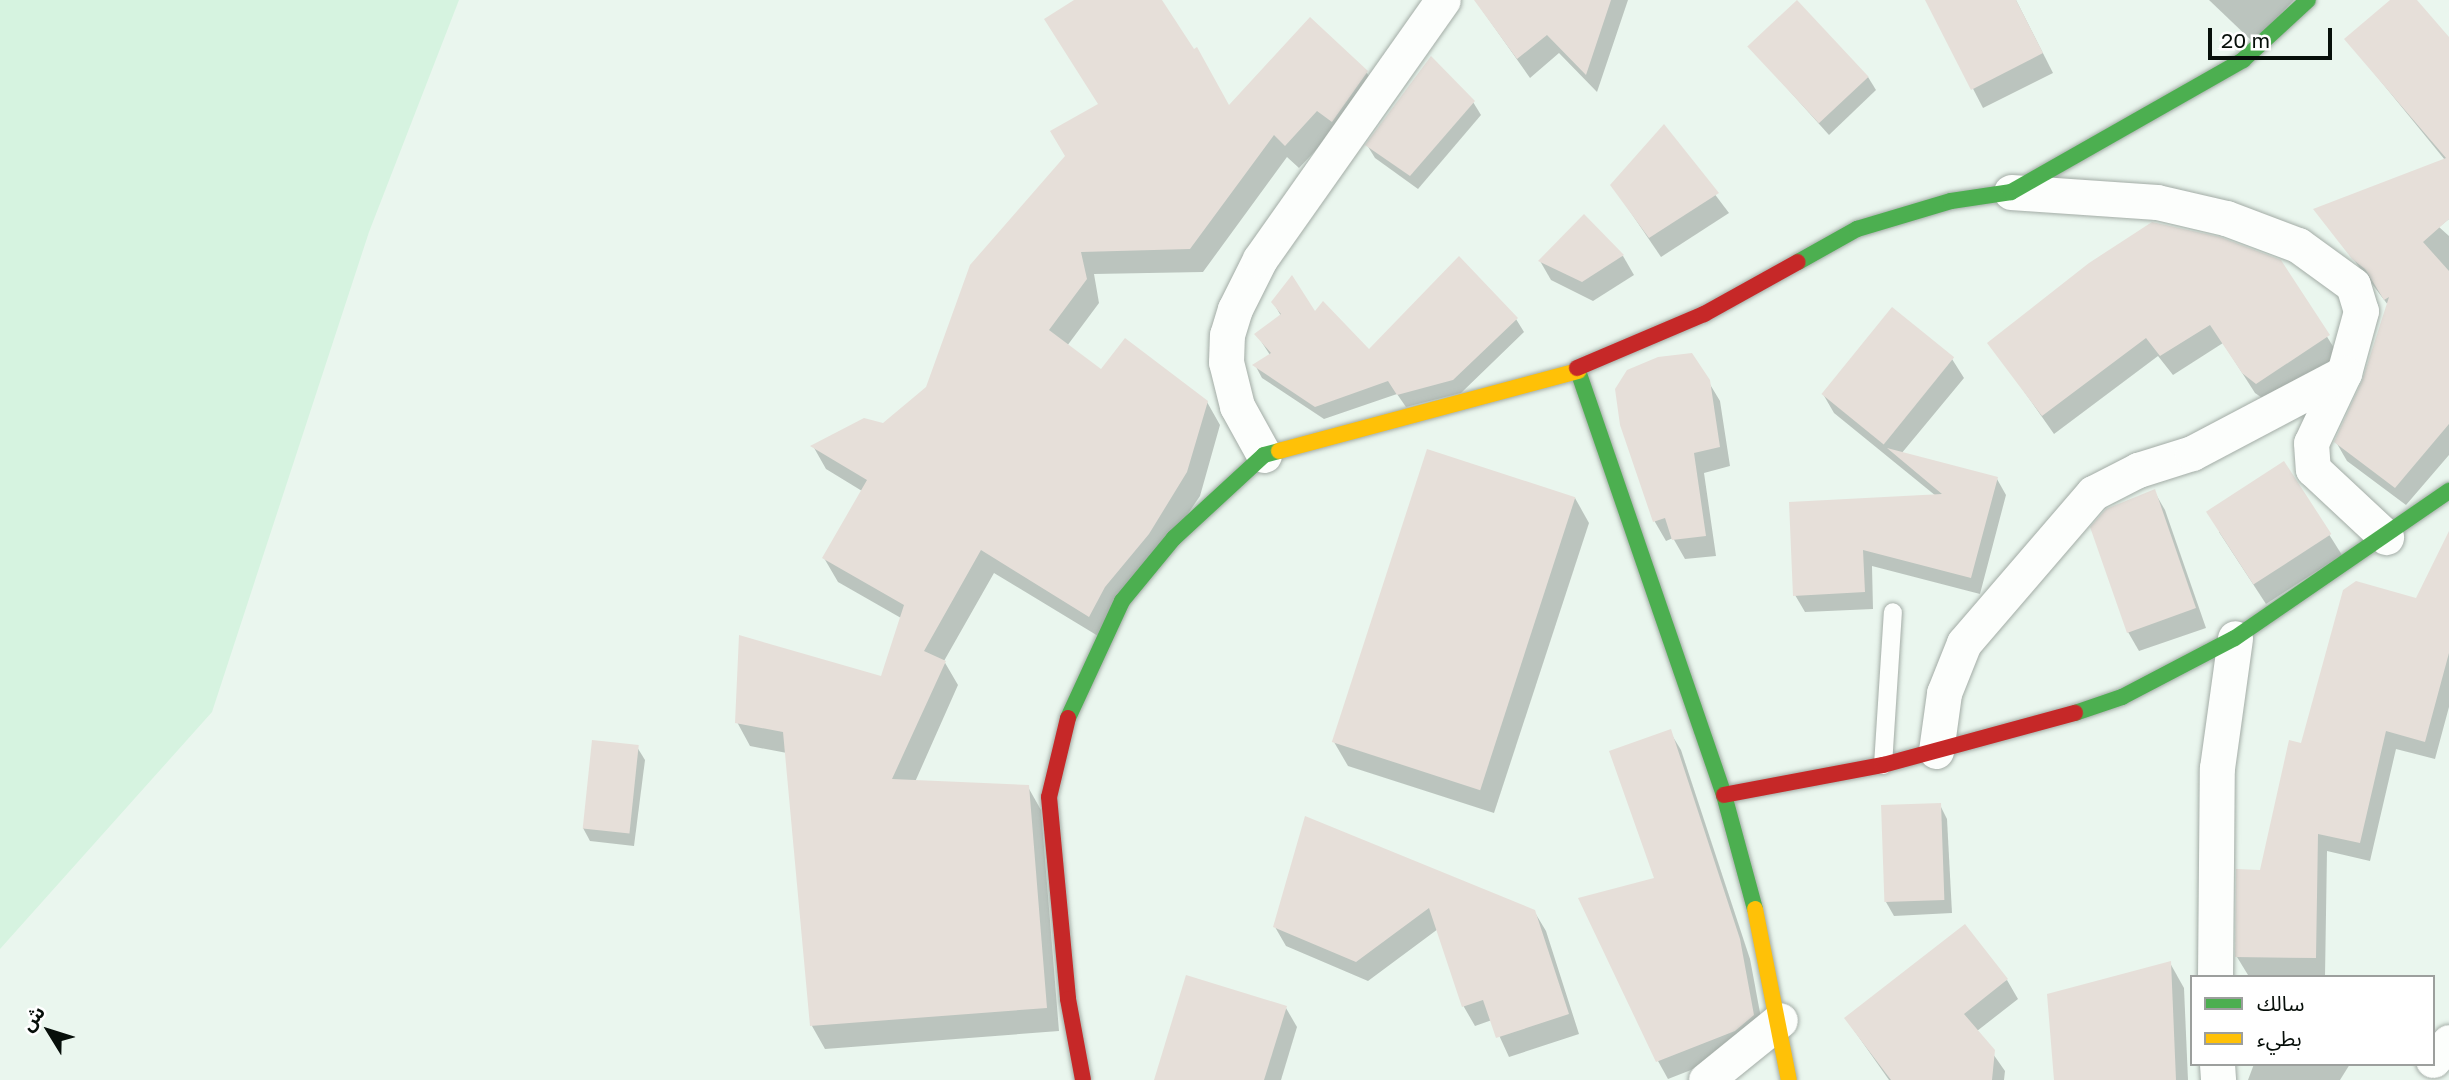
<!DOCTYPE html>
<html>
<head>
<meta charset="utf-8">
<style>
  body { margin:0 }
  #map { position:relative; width:2449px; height:1080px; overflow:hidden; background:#eaf6ee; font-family:"Golos Text","Noto Sans Arabic",sans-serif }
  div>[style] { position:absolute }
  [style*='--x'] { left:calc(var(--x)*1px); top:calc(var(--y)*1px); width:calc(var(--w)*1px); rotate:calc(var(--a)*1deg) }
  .green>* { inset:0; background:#d6f3e0 }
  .shadow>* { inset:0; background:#0003 }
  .building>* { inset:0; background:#e6dfd9; transform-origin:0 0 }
  .roads { filter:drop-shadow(0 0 2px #a3aca6) drop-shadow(0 0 2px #a3aca6) }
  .lane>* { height:18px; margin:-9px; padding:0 9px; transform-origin:9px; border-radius:9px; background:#fcfefc }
  .street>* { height:35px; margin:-17.5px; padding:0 17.5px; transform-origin:17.5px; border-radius:17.5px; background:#fcfefc }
  .fast>* { height:16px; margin:-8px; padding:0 8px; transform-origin:8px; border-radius:8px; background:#4caf50 }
  .slow>* { height:16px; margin:-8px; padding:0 8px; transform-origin:8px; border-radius:8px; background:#ffc107 }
  .jam>* { height:16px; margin:-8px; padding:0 8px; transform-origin:8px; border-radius:8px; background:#c62828 }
  span { translate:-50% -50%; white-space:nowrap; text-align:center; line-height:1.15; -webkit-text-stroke:5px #fff; paint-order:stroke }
  .legend { position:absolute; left:2190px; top:975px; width:245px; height:91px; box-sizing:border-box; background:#fff; border:2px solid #9c9f9d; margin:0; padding:9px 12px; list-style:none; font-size:21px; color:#070f0a }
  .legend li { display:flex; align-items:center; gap:14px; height:35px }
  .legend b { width:35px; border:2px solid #9c9f9d }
  .north { position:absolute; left:14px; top:996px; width:70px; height:70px; -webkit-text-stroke:5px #fff; paint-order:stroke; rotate:308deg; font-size:19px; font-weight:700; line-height:28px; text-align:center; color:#070f0a }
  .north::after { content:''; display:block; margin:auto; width:24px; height:32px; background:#070f0a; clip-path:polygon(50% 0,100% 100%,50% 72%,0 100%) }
  .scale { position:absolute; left:2208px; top:28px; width:124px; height:32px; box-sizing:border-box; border:4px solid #070f0a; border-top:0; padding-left:9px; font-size:21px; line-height:24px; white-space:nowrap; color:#070f0a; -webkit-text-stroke:5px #fff; paint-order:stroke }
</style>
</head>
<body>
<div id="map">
  <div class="green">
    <div style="clip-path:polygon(0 0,459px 0,369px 232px,212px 712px,0 949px)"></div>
  </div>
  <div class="shadow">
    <div style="clip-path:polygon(1077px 0,1160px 0,1229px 107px,1367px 73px,1380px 96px,1331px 134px,1299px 168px,1287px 157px,1203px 272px,1094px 274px,1099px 303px,1067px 346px,1102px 371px,1207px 402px,1220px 425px,1200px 496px,1103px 639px,994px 573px,944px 661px,958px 685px,915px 782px,1028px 787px,1041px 810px,1059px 1031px,825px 1049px,812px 1026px,787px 753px,750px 746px,737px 722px,882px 678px,901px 618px,838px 582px,824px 558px,862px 491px,826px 469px,813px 446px,883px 425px,928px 388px,1099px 105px)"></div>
    <div style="clip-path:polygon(1475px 0,1628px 0,1597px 92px,1559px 53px,1530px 78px)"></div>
    <div style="clip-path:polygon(1927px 0,2016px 0,2053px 73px,1983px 108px)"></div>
    <div style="clip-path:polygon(2209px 0,2294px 0,2253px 42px)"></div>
    <div style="clip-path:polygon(2393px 0,2415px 0,2449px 39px,2449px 219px,2439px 227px,2449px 236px,2449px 455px,2406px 505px,2347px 461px,2336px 442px,2364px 382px,2388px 305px,2316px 210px,2445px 160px,2347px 40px)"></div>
    <div style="clip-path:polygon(1750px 47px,1868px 77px,1876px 90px,1829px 135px)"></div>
    <div style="clip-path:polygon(1473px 102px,1481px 115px,1418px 189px,1375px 158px,1367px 145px)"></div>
    <div style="clip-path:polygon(1664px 127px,1729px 213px,1661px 257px,1612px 185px)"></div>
    <div style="clip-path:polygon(1623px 256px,1634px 275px,1593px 301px,1551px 280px,1540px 261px)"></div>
    <div style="clip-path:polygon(2280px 261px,2339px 356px,2268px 402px,2255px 393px,2223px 343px,2173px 375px,2158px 356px,2054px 434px,1990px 343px)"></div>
    <div style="clip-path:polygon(1273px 302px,1315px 314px,1369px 352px,1516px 319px,1524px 332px,1461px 393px,1406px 407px,1397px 394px,1324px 419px,1262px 378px,1255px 365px,1270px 355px,1257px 335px,1281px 316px)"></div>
    <div style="clip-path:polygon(1952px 359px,1964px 378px,1901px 454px,1997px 479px,2006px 495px,1980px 594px,1872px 566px,1873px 609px,1805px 612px,1795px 595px,1936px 496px,1834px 413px,1823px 394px)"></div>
    <div style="clip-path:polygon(1708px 381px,1720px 401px,1730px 466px,1704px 473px,1716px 556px,1685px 559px,1673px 538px,1666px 541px,1655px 522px,1622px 425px)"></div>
    <div style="clip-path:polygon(2284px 463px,2342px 555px,2266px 604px,2219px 532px)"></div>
    <div style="clip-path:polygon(2154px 491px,2165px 510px,2206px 628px,2139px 651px,2128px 632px)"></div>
    <div style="clip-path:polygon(1575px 498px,1589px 523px,1494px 813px,1348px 766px,1334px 742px)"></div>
    <div style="clip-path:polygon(2449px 537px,2449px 707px,2435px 759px,2396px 749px,2370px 861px,2327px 851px,2325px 977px,2248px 975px,2237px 957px,2302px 745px,2417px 600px)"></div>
    <div style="clip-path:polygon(1670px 732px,1681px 750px,1750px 959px,1764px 1034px,1745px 1049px,1668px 1079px,1658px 1061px,1656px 879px)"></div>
    <div style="clip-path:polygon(637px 747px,645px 760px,634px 846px,590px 841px,583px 828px)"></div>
    <div style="clip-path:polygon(1940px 805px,1947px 819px,1952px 913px,1894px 916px,1886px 902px)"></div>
    <div style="clip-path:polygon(1306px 818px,1534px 911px,1546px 931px,1579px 1034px,1509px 1057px,1492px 1020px,1475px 1026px,1464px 1007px,1438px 929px,1368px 981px,1286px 946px,1275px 927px)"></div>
    <div style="clip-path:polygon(2170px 963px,2184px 988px,2188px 1080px,2055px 1080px)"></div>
    <div style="clip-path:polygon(2007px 980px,2018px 999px,1977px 1031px,2005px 1071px,2004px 1080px,1889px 1080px,1846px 1019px)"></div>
    <div style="clip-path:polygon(1286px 1008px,1297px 1027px,1281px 1080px,1155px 1080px)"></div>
    <div style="clip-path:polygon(2254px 1064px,2350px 1064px,2340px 1080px,2248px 1080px)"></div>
  </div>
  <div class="building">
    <div style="clip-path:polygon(1074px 0,1162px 0,1194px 49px,1197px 47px,1229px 105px,1310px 17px,1368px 71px,1332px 122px,1317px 111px,1285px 146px,1274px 135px,1190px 249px,1081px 252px,1087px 279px,1049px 330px,1101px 369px,1125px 338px,1208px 401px,1187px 472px,1149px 534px,1105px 587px,1089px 617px,981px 550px,924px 651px,946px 661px,892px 779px,1029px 785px,1047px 1008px,810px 1026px,783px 732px,735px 723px,739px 635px,881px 676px,904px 605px,822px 558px,867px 480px,810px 446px,864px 418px,883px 423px,926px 387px,970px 265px,1065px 156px,1050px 131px,1098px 104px,1044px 19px)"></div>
    <div style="clip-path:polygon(1474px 0,1611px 0,1586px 75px,1547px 35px,1517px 59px)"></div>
    <div style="left:1797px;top:0;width:105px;height:68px;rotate:47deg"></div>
    <div style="clip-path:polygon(1925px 0,2016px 0,2043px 53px,1971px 90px)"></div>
    <div style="clip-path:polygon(2390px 0,2417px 0,2449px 37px,2449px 219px,2423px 242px,2449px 271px,2449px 424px,2395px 488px,2334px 442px,2362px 381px,2389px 297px,2384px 300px,2365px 269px,2352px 259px,2313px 209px,2446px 158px,2344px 39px)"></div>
    <div style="clip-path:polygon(1431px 56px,1475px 101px,1410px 176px,1365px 145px)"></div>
    <div style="clip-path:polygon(1664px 124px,1719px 193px,1649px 238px,1610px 185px)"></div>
    <div style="clip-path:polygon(1584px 214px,1624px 255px,1582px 282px,1538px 261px)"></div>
    <div style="clip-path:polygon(2152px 222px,2220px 237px,2281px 260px,2330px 335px,2256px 384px,2242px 373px,2210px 325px,2160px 356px,2146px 338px,2042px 416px,1987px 343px,2089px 263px)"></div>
    <div style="clip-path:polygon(1459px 256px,1518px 318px,1453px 380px,1397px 395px,1388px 381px,1315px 407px,1252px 365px,1271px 353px,1254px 334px,1281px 314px,1271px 302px,1292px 275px,1315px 311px,1323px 301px,1369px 349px)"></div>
    <div style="left:1892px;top:307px;width:80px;height:112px;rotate:39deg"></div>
    <div style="clip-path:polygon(1692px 353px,1710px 380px,1720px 447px,1694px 453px,1706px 536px,1672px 540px,1665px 518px,1653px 522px,1620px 425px,1615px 389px,1627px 370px,1658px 357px)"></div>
    <div style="clip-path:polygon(1887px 448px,1998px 477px,1971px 578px,1863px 550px,1865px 592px,1793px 596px,1789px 502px,1942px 494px)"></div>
    <div style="left:1427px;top:449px;width:156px;height:308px;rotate:18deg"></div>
    <div style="left:2284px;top:461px;width:87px;height:93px;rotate:57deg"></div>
    <div style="clip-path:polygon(2155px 489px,2196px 608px,2127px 633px,2090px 527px,2106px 509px)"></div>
    <div style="clip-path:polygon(2449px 531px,2449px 653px,2425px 742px,2386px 731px,2360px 843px,2318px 834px,2316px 958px,2235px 957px,2236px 869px,2260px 870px,2289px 740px,2301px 743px,2343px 590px,2356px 581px,2416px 598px)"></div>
    <div style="clip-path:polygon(1671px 729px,1740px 939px,1754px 1015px,1735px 1031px,1656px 1062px,1578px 898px,1654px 878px,1609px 751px)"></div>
    <div style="left:592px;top:740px;width:47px;height:89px;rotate:6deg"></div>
    <div style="left:1941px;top:803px;width:97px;height:60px;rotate:88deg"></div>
    <div style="clip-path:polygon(1305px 816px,1535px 910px,1569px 1014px,1496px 1038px,1483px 1000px,1462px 1007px,1429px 908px,1356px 962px,1273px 927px)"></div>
    <div style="clip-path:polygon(1965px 924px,2008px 979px,1964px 1014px,1995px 1050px,1992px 1080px,1891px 1080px,1844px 1018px)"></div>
    <div style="clip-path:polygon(2171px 961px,2176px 1080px,2054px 1080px,2047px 994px)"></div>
    <div style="clip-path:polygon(1186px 975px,1287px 1006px,1264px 1080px,1154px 1080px)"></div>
  </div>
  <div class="roads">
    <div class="lane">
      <div style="--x:1883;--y:765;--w:153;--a:-86.3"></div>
    </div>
    <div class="street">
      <div style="--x:2011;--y:192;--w:146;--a:3.9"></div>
      <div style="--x:2157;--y:202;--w:71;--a:13.1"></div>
      <div style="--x:2226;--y:218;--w:77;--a:20.6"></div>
      <div style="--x:2298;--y:245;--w:68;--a:36"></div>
      <div style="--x:2353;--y:285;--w:27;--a:73"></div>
      <div style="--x:2361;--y:311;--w:64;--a:105.3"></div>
      <div style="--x:2344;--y:373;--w:77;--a:115.2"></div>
      <div style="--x:2311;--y:443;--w:26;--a:86"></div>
      <div style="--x:2313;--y:469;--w:100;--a:43"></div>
      <div style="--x:1264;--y:455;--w:56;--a:-118.9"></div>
      <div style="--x:1237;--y:406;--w:45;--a:-104"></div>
      <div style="--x:1226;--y:362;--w:27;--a:-88"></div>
      <div style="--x:1227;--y:335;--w:27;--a:-73"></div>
      <div style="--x:1235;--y:309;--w:56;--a:-63.4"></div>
      <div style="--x:1260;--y:259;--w:317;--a:-54.8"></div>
      <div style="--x:1936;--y:751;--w:59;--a:-82.1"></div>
      <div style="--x:1944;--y:693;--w:54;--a:-68.2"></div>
      <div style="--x:1964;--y:643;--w:198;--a:-49.3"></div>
      <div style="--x:2093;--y:493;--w:51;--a:-27.1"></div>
      <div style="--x:2138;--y:470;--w:57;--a:-17.5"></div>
      <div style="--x:2192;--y:453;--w:172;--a:-27.8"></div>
      <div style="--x:2215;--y:977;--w:209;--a:-89.5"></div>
      <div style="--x:2217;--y:768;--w:131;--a:-82.1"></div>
      <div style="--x:2433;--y:1060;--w:24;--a:-48"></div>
      <div style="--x:2217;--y:1064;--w:16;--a:86"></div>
      <div style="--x:1706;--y:1080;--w:95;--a:-39"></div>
    </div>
    <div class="fast">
      <div style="--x:1798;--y:262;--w:68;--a:-29.2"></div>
      <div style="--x:1857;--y:229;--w:98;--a:-16.6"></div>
      <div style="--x:1951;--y:201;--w:61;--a:-8.5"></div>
      <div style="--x:2011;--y:192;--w:267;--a:-29.6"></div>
      <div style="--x:2243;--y:60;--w:88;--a:-42.7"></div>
      <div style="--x:1578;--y:371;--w:448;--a:71"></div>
      <div style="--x:1724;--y:795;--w:118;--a:74.8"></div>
      <div style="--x:2075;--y:713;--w:50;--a:-18.8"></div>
      <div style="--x:2122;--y:697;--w:127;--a:-27.6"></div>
      <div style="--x:2235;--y:638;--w:260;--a:-34.5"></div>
      <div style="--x:1068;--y:718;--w:129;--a:-65.2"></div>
      <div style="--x:1122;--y:601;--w:82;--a:-50.5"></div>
      <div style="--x:1174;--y:538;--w:122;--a:-42.7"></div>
      <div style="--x:1264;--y:455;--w:16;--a:-15"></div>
    </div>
    <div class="slow">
      <div style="--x:1279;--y:451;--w:310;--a:-15"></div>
      <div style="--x:1755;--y:909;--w:174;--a:78.8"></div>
    </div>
    <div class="jam">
      <div style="--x:1577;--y:368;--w:138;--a:-23"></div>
      <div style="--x:1704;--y:314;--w:107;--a:-29"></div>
      <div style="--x:1068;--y:718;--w:81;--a:103.5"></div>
      <div style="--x:1049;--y:797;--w:203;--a:84.6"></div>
      <div style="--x:1068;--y:999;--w:82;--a:79.5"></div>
      <div style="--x:1724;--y:795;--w:162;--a:-10.7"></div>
      <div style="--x:1883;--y:765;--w:199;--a:-15.2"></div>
    </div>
  </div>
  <ul class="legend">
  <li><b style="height:9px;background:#4caf50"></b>سالك</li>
  <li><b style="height:9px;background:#ffc107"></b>بطيء</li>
  </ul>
  <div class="north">ش</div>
  <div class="scale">20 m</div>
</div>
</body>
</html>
